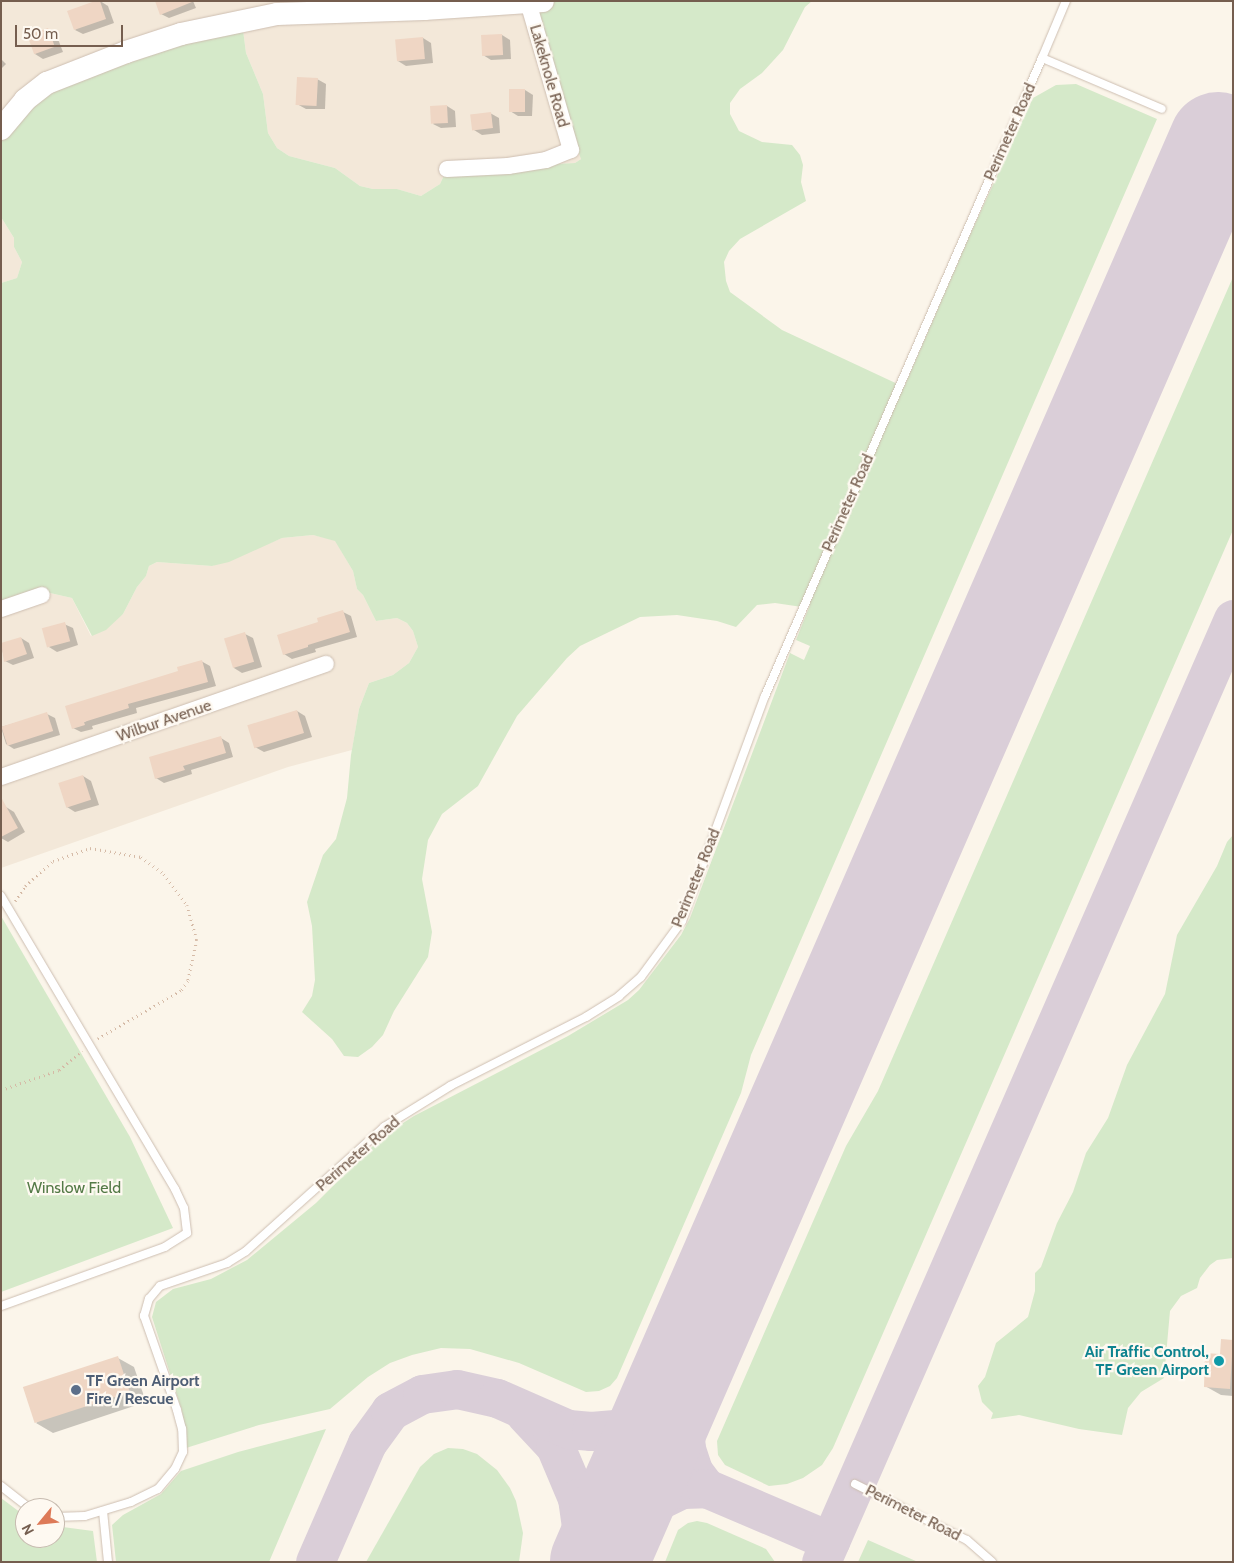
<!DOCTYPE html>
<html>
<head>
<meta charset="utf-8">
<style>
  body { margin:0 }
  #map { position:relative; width:1234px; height:1563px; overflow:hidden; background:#fbf5ea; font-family:Cabin,sans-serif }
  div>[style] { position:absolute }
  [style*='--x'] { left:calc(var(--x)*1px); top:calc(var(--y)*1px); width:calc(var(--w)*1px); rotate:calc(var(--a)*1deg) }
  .residential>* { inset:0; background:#f3e8d9 }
  .green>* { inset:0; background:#d5e9c9 }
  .shadow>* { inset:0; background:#0003 }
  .taxiway>* { height:39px; margin:-19.5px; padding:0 19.5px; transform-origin:19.5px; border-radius:19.5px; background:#daced8 }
  .runway>* { height:98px; margin:-49px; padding:0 49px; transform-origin:49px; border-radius:49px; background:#daced8 }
  .building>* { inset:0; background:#efd6c4; transform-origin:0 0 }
  .path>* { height:2.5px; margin-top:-1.25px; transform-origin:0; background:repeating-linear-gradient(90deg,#d5baa6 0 1px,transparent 0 5px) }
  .roads { filter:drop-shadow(0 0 1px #cdbeb1) drop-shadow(0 0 1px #cdbeb1) }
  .lane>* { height:8px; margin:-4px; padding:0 4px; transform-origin:4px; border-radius:4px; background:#fff }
  .street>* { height:16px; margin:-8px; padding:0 8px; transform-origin:8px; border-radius:8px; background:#fff }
  .secondary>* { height:22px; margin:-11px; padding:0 11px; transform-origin:11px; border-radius:11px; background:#fff }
  .dots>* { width:14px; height:14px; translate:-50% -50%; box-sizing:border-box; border:2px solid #fef9f1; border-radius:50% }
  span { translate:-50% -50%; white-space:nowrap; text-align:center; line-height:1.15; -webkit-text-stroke:4.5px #fef9f1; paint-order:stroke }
  .street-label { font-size:16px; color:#755e4f }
  .park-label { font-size:16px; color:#547a47 }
  .culture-label { font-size:16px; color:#0d838f; font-weight:700 }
  .right { translate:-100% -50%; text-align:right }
  .service-label { font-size:16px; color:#4e5e75; font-weight:700 }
  .left { translate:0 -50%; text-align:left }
  .frame { position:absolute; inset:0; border:2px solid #755e4f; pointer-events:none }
  .north { position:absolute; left:15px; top:1498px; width:50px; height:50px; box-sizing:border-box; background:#fef9f1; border:1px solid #c7bbb0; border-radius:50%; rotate:242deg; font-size:14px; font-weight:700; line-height:20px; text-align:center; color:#755e4f }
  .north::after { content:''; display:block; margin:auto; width:18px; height:22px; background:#dd7a58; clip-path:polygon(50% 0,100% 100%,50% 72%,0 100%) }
  .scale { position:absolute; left:15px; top:25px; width:108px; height:22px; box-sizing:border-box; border:2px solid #755e4f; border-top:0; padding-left:6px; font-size:15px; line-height:18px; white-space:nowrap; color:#755e4f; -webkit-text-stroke:4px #fef9f1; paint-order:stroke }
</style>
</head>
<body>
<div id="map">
  <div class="residential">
    <div style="clip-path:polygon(1px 1px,581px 1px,579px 2px,581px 159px,575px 163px,447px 169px,440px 184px,421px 196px,397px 189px,373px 189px,360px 186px,335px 168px,289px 156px,277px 148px,268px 133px,263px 94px,246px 53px,242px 22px,1px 128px)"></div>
    <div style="clip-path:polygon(1px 217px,14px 238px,14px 247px,22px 262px,17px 278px,1px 283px)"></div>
    <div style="clip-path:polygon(313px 535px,335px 540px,353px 571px,357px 589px,363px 595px,376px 621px,397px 618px,407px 623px,413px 631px,418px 647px,409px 663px,393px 675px,369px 683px,359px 709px,352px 750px,288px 767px,1px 868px,1px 603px,6px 607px,50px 593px,72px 598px,91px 636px,123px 614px,137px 587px,146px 576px,149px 566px,157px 562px,212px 566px,282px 538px)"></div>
  </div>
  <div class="green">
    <div style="clip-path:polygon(812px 1px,805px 7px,783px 50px,762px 73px,740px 89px,730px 103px,730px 114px,739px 131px,762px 142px,792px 145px,800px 155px,803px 165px,801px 182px,806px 201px,740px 239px,729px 251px,724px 262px,726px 281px,730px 292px,782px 330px,904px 387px,968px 239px,1033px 98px,1056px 85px,1076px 84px,1157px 119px,751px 1055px,741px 1093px,617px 1378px,610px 1386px,599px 1391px,586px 1392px,519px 1363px,470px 1349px,441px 1348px,412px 1355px,390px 1363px,368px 1377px,330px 1409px,259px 1425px,186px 1448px,187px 1441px,182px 1411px,152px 1317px,156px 1302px,173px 1289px,211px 1279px,247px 1260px,316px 1203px,375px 1144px,389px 1132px,414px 1116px,568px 1036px,628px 1000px,639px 990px,681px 935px,690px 918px,790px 653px,804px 660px,810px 646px,796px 640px,810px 605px,802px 607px,775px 603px,757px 605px,736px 627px,717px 621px,677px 615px,640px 617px,580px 646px,567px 658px,517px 716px,478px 786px,442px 814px,428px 840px,422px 879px,432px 932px,428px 957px,394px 1011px,383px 1035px,372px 1047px,358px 1057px,344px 1056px,332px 1039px,302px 1012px,312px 996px,315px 980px,312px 926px,307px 902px,323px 855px,336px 839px,347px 798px,351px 755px,359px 709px,369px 683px,393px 675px,409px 663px,418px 647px,413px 631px,407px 623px,397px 618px,376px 621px,363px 595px,357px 589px,353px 571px,335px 541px,313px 535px,282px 538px,229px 562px,212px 566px,157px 562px,149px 566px,146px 576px,137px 587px,123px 614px,106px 630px,92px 636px,72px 598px,50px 593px,6px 607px,1px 603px,1px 283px,17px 278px,22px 262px,14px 247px,14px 238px,1px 217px,1px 128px,21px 102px,242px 22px,246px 53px,263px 94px,268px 133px,277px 148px,289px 156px,335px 168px,360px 186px,373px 189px,397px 189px,421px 196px,440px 184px,447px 169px,575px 163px,581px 159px,528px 5px,534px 2px)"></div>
    <div style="clip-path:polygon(1233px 277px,1233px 530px,833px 1448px,822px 1465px,803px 1478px,787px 1484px,769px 1486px,725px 1465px,718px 1455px,717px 1441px,846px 1146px,878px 1091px)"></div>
    <div style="clip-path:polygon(1233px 835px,1233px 1258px,1217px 1260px,1210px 1265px,1200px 1278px,1197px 1288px,1181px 1296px,1170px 1311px,1164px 1378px,1141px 1392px,1128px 1408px,1122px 1435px,1079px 1429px,1019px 1415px,991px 1419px,993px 1413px,982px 1402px,978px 1386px,985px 1377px,996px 1343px,1028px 1317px,1035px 1291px,1035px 1273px,1041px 1267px,1057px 1223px,1073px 1192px,1086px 1153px,1108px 1118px,1127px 1065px,1165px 994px,1177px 935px,1217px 866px,1227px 842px)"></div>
    <div style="clip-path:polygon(1px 916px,130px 1137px,173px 1228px,1px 1292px)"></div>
    <div style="clip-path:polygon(326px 1429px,269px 1562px,116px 1562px,112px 1525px,123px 1515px,161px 1494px,181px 1471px,238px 1452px)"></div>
    <div style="clip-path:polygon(448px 1448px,463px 1449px,477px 1454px,497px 1470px,510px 1488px,516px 1501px,523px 1533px,519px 1562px,366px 1562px,420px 1467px,434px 1454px)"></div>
    <div style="clip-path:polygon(1px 1498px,25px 1516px,25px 1538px,55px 1538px,55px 1526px,93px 1531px,97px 1562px,1px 1562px)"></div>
    <div style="clip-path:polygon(697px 1521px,707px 1523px,766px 1549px,775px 1562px,665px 1562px,678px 1530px,688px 1523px)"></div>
    <div style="clip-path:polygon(868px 1540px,918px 1562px,858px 1562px)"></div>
  </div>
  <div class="shadow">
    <div style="clip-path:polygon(100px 1px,108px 6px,114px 23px,83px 34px,75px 30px)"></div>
    <div style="clip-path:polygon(156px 1px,193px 1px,196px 8px,169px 18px,161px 14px)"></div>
    <div style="clip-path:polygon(48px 30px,56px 34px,63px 52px,43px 59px,35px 54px)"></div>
    <div style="clip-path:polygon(502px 35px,510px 40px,511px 59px,491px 60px,483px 55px)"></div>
    <div style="clip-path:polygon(423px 38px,431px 43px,433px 63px,406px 66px,398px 61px)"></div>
    <div style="clip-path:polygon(1px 59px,6px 64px,1px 69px)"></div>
    <div style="clip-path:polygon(317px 79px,326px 84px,325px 109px,306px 109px,297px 104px)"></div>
    <div style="clip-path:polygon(525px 90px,533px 95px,532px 116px,518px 116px,510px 111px)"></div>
    <div style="clip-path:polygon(447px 106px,455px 111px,456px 127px,441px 128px,433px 124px)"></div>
    <div style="clip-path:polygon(490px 113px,499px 118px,500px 133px,482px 135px,474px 130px)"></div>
    <div style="clip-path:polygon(343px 612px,351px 616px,357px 637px,315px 649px,316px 652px,292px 659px,284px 654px,320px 623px)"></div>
    <div style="clip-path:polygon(64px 624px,73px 628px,78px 645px,57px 652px,49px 647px)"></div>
    <div style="clip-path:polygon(245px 634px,253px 638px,262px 667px,242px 673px,234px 668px)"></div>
    <div style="clip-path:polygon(21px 638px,29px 643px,34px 658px,13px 665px,5px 661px,1px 645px)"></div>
    <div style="clip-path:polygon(201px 661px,210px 666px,216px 686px,136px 708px,137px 713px,92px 726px,93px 729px,81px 732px,73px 728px)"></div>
    <div style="clip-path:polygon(297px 711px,305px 716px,312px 737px,264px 752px,255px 747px)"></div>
    <div style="clip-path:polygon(47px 714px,55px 718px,60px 735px,14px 749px,6px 744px,1px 727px)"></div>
    <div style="clip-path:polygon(221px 738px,229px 743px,233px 757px,191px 770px,192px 774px,164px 783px,156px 778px)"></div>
    <div style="clip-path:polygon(83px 776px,91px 781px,99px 805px,75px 812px,67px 807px)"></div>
    <div style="clip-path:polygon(6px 807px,14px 812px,25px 832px,8px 842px,1px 838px,1px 810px)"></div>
    <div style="clip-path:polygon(1233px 1341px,1233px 1396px,1221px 1395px,1205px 1386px,1221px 1355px)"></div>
    <div style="clip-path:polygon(118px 1358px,134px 1367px,146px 1402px,53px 1433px,36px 1423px)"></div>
  </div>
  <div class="taxiway">
    <div style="--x:1205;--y:174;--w:31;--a:25"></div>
    <div style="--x:680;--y:1376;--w:73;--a:85.3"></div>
    <div style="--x:686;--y:1449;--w:23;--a:72"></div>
    <div style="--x:693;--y:1471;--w:21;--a:53"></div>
    <div style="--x:525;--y:1414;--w:44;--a:46.8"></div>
    <div style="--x:555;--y:1446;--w:56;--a:67.1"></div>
    <div style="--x:577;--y:1498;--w:36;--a:82"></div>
    <div style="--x:582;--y:1534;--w:28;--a:92"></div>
    <div style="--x:605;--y:1550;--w:32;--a:-54"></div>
    <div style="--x:624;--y:1524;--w:36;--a:-36"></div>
    <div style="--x:653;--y:1503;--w:32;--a:-26"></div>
    <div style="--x:682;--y:1489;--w:24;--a:-2"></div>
    <div style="--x:706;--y:1488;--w:135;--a:23.1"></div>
    <div style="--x:315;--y:1562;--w:130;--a:-66.4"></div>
    <div style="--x:367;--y:1443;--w:39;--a:-54"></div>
    <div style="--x:390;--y:1411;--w:36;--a:-28"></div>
    <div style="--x:422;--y:1394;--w:35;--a:-8"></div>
    <div style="--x:457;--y:1389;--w:41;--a:12.7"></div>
    <div style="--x:497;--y:1398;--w:77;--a:23.6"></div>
    <div style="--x:568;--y:1429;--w:23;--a:5"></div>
    <div style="--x:591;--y:1431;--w:33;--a:-5"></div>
    <div style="--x:624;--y:1428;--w:34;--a:-30"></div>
    <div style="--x:653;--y:1411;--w:44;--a:-52.4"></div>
    <div style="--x:821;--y:1562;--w:1029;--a:-66.4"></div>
  </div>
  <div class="runway">
    <div style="--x:599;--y:1562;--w:1550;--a:-66.46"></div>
  </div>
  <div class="building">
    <div style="clip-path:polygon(95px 1px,100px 1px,106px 19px,74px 30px,67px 11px)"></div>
    <div style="clip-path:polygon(155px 1px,192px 1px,192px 2px,160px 15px)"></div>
    <div style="left:48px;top:28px;width:20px;height:22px;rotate:70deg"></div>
    <div style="left:502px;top:34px;width:21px;height:21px;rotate:87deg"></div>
    <div style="left:423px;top:37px;width:22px;height:28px;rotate:85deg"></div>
    <div style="left:297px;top:77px;width:21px;height:28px;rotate:3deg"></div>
    <div style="left:509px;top:89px;width:16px;height:23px"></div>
    <div style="left:447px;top:105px;width:18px;height:17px;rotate:87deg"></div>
    <div style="left:491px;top:112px;width:16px;height:21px;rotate:83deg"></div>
    <div style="clip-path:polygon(343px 610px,350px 632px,308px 645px,308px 647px,283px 655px,277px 635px,318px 622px,317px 618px)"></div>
    <div style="left:65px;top:622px;width:20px;height:24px;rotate:75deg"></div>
    <div style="left:245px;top:632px;width:31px;height:22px;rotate:73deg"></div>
    <div style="clip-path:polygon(21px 637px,27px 654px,4px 662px,1px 643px)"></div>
    <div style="clip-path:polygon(202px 660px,208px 682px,128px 704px,129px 708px,84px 722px,85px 725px,72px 729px,65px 706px,178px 671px,177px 667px)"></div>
    <div style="left:297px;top:710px;width:24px;height:52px;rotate:73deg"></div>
    <div style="left:47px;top:712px;width:20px;height:48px;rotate:72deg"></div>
    <div style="clip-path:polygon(221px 736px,226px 753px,183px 766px,185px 770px,155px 779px,149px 757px)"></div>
    <div style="left:83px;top:775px;width:26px;height:26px;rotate:72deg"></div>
    <div style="clip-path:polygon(1px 797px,18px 828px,1px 837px)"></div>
    <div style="clip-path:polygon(1221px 1339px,1233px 1340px,1230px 1389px,1204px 1387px,1205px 1353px,1220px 1354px)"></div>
    <div style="left:118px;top:1356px;width:38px;height:100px;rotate:72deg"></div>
  </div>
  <div class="path">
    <div style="--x:15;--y:901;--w:18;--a:-56"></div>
    <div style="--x:25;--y:886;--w:38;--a:-42"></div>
    <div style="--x:53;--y:861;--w:39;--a:-19"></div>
    <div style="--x:90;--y:848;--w:52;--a:10"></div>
    <div style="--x:141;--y:857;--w:29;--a:36"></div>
    <div style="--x:164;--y:874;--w:39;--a:53"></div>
    <div style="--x:187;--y:905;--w:36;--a:74"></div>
    <div style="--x:197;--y:940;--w:42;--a:102.4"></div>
    <div style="--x:188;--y:981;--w:12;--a:125"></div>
    <div style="--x:181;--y:991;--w:96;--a:150"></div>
    <div style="--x:1;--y:1090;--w:61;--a:-19"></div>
    <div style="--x:59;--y:1070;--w:30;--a:-40"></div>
  </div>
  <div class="roads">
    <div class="lane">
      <div style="--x:1042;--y:58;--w:62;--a:-67.2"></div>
      <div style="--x:1;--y:896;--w:341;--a:59.3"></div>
      <div style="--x:175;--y:1189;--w:21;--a:65"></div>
      <div style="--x:184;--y:1208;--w:25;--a:83"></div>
      <div style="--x:187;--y:1233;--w:26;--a:148"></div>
      <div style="--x:165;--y:1247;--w:174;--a:160.2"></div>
      <div style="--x:855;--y:1484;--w:125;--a:26.6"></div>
      <div style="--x:967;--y:1540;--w:33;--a:41"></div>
      <div style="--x:1;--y:1486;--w:36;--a:38"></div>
      <div style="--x:103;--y:1511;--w:51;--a:84.4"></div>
      <div style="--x:55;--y:1517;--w:30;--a:-2"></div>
      <div style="--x:85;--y:1516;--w:48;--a:-16.9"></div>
      <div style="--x:131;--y:1502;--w:30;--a:-26"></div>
      <div style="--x:158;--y:1489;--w:26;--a:-50"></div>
      <div style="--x:175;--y:1469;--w:19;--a:-65"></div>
      <div style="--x:183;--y:1452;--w:23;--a:-92"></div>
      <div style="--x:182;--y:1429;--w:20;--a:-105"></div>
      <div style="--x:177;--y:1410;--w:100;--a:-109.3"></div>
      <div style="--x:144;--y:1316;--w:18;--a:-74"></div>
      <div style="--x:149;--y:1299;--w:17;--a:-50"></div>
      <div style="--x:160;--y:1286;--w:71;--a:-18.9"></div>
      <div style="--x:227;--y:1263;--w:22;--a:-32"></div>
      <div style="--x:246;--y:1251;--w:186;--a:-41.9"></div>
      <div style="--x:384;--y:1127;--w:78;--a:-31.8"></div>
      <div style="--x:450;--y:1086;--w:153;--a:-26.9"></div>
      <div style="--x:586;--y:1017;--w:39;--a:-32"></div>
      <div style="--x:619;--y:996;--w:29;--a:-41"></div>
      <div style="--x:641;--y:977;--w:69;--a:-53.8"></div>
      <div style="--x:682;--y:921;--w:240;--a:-69.8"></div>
      <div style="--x:765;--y:696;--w:696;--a:-66.53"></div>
      <div style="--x:1042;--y:58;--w:130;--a:23"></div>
    </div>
    <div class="street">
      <div style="--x:447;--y:169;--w:61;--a:-2.8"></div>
      <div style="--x:508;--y:166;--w:38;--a:-9"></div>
      <div style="--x:546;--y:160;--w:27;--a:-22"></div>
      <div style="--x:571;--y:150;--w:154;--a:-106.2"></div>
      <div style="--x:1;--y:609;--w:43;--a:-18.9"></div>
      <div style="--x:1;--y:777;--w:344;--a:-19.2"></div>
    </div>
    <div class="secondary">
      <div style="--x:1;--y:129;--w:38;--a:-50"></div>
      <div style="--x:25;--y:100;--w:28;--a:-38"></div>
      <div style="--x:47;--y:83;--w:85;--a:-21.4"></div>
      <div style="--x:126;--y:52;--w:58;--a:-18.1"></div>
      <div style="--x:181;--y:34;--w:98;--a:-11.8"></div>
      <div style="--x:277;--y:14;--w:147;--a:-1.9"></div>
      <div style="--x:424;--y:9;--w:119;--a:-3.8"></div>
    </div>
  </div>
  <div class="dots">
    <div style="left:1219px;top:1361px;background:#0f9aa8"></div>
    <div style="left:76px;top:1390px;background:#5c6f8a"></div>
  </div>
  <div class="street-label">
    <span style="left:549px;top:76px;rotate:74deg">Lakeknole Road</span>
    <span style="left:1010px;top:132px;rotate:-66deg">Perimeter Road</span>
    <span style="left:848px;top:503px;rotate:-66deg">Perimeter Road</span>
    <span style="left:164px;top:721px;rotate:-19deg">Wilbur Avenue</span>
    <span style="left:696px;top:878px;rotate:-68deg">Perimeter Road</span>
    <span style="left:358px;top:1154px;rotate:-41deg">Perimeter Road</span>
    <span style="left:913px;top:1513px;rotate:27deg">Perimeter Road</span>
  </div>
  <div class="park-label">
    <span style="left:74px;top:1188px">Winslow Field</span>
  </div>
  <div class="culture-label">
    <span class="right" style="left:1209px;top:1361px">Air Traffic Control,<br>TF Green Airport</span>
  </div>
  <div class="service-label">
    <span class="left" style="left:86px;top:1390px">TF Green Airport<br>Fire / Rescue</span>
  </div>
  <div class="frame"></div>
  <div class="north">N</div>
  <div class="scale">50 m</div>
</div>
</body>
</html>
